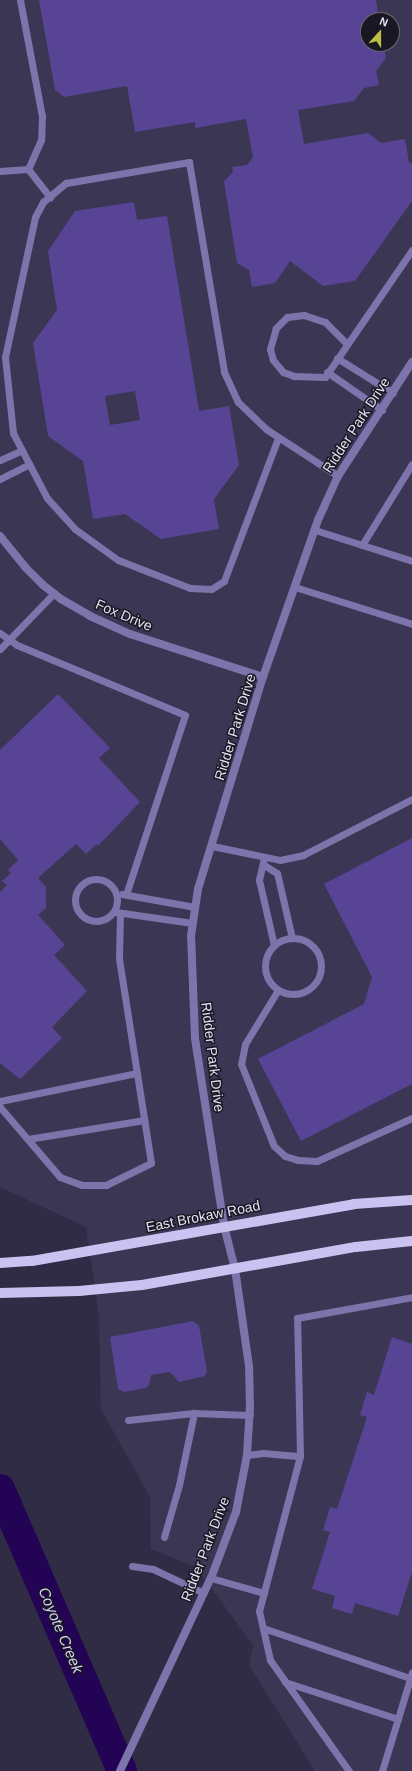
<!DOCTYPE html>
<html>
<head>
<meta charset="utf-8">
<style>
  body { margin:0 }
  #map { position:relative; width:412px; height:1771px; overflow:hidden; background:#312c46; font-family:Helvetica,sans-serif }
  div>[style] { position:absolute }
  [style*='--x'] { left:calc(var(--x)*1px); top:calc(var(--y)*1px); width:calc(var(--w)*1px); rotate:calc(var(--a)*1deg) }
  .built>* { inset:0; background:#3c3655 }
  .river>* { height:30px; margin:-15px; padding:0 15px; transform-origin:15px; border-radius:15px; background:#230353 }
  .building>* { inset:0; background:#574494 }
  .service>* { height:7px; margin:-3.5px; padding:0 3.5px; transform-origin:3.5px; border-radius:3.5px; background:#7e74ac }
  .service>.ring { margin:-3.5px; padding:0; box-sizing:content-box; background:none; border:7px solid #7e74ac; border-radius:50% }
  .minor>* { height:8px; margin:-4px; padding:0 4px; transform-origin:4px; border-radius:4px; background:#7e74ac }
  .tertiary>* { height:8px; margin:-4px; padding:0 4px; transform-origin:4px; border-radius:4px; background:#7e74ac }
  .primary>* { height:10px; margin:-5px; padding:0 5px; transform-origin:5px; border-radius:5px; background:#cac3f1 }
  span { translate:-50% -50%; white-space:nowrap; text-align:center; line-height:1.15; -webkit-text-stroke:3px #191722; paint-order:stroke }
  .street-label { font-size:14px; color:#e4e2f2 }
  .water-label { font-size:15px; color:#d8d2ff; font-style:italic }
  .north { position:absolute; left:360px; top:12px; width:40px; height:40px; box-sizing:border-box; background:#191722; border:1px solid #6a6875; border-radius:50%; rotate:21deg; font-size:11px; font-weight:700; line-height:16px; text-align:center; color:#e4e2f2 }
  .north::after { content:''; display:block; margin:auto; width:14px; height:18px; background:#bbc045; clip-path:polygon(50% 0,100% 100%,50% 72%,0 100%) }
</style>
</head>
<body>
<div id="map">
  <div class="built">
    <div style="clip-path:polygon(evenodd,0 0,412px 0,412px 1771px,315px 1771px,249px 1665px,253px 1645px,196px 1567px,151px 1549px,150px 1497px,101px 1409px,99px 1315px,86px 1227px,0 1187px,0 0,368px 20px,392px 20px,392px 44px,368px 44px,368px 20px)"></div>
  </div>
  <div class="river">
    <div style="--x:0;--y:1489;--w:307;--a:66.6"></div>
  </div>
  <div class="building">
    <div style="clip-path:polygon(39px 0,376px 0,379px 20px,368px 20px,368px 44px,383px 44px,386px 58px,376px 71px,379px 85px,364px 88px,354px 101px,298px 110px,304px 144px,368px 133px,381px 143px,405px 139px,409px 162px,412px 164px,412px 201px,355px 281px,323px 286px,290px 261px,275px 283px,252px 287px,249px 270px,237px 263px,224px 181px,233px 172px,232px 167px,247px 165px,253px 157px,246px 119px,195px 128px,195px 122px,135px 132px,127px 86px,64px 97px,55px 90px)"></div>
    <div style="clip-path:polygon(evenodd,134px 202px,137px 220px,167px 216px,199px 411px,229px 406px,239px 465px,214px 499px,219px 529px,161px 539px,125px 514px,93px 519px,83px 461px,48px 436px,33px 343px,57px 310px,48px 251px,75px 211px,134px 202px,135px 391px,140px 420px,110px 425px,105px 396px,135px 391px)"></div>
    <div style="clip-path:polygon(58px 694px,110px 748px,99px 758px,140px 802px,98px 846px,97px 844px,86px 854px,76px 844px,38px 878px,46px 887px,46px 908px,38px 915px,65px 945px,54px 955px,87px 991px,52px 1027px,62px 1038px,20px 1079px,0 1063px,0 892px,7px 885px,2px 881px,11px 873px,8px 870px,18px 860px,0 839px,0 750px)"></div>
    <div style="clip-path:polygon(412px 838px,412px 1084px,301px 1141px,258px 1059px,364px 1004px,372px 977px,324px 884px)"></div>
    <div style="clip-path:polygon(193px 1321px,199px 1326px,207px 1371px,205px 1376px,179px 1382px,170px 1372px,151px 1375px,149px 1385px,146px 1388px,124px 1392px,118px 1389px,110px 1337px)"></div>
    <div style="clip-path:polygon(392px 1337px,412px 1344px,412px 1572px,398px 1616px,355px 1603px,352px 1614px,332px 1608px,335px 1596px,312px 1589px,330px 1532px,323px 1530px,330px 1507px,337px 1509px,367px 1417px,360px 1415px,367px 1392px,374px 1395px)"></div>
  </div>
  <div class="service">
    <div style="--x:20;--y:0;--w:118;--a:79.3"></div>
    <div style="--x:42;--y:116;--w:24;--a:92"></div>
    <div style="--x:41;--y:140;--w:32;--a:114"></div>
    <div style="--x:28;--y:169;--w:36;--a:52"></div>
    <div style="--x:0;--y:171;--w:28;--a:-4"></div>
    <div style="--x:347;--y:344;--w:31;--a:-135"></div>
    <div style="--x:325;--y:322;--w:22;--a:-162"></div>
    <div style="--x:304;--y:315;--w:17;--a:173"></div>
    <div style="--x:287;--y:317;--w:16;--a:135"></div>
    <div style="--x:276;--y:328;--w:22;--a:106"></div>
    <div style="--x:270;--y:349;--w:11;--a:75"></div>
    <div style="--x:273;--y:360;--w:16;--a:50"></div>
    <div style="--x:283;--y:372;--w:12;--a:20"></div>
    <div style="--x:294;--y:376;--w:31;--a:2"></div>
    <div style="--x:325;--y:377;--w:154;--a:-55.6"></div>
    <div style="--x:337;--y:358;--w:66;--a:32"></div>
    <div style="--x:327;--y:372;--w:67;--a:34.6"></div>
    <div style="--x:278;--y:438;--w:153;--a:110.7"></div>
    <div style="--x:224;--y:581;--w:15;--a:148"></div>
    <div style="--x:211;--y:589;--w:21;--a:-177"></div>
    <div style="--x:190;--y:588;--w:77;--a:-158.7"></div>
    <div style="--x:118;--y:560;--w:53;--a:-144.2"></div>
    <div style="--x:75;--y:529;--w:42;--a:-132.1"></div>
    <div style="--x:47;--y:498;--w:73;--a:-117.6"></div>
    <div style="--x:13;--y:433;--w:76;--a:-96"></div>
    <div style="--x:5;--y:357;--w:143;--a:-77.9"></div>
    <div style="--x:35;--y:217;--w:17;--a:-62"></div>
    <div style="--x:43;--y:202;--w:30;--a:-40"></div>
    <div style="--x:66;--y:183;--w:125;--a:-9.7"></div>
    <div style="--x:189;--y:162;--w:213;--a:80.5"></div>
    <div style="--x:224;--y:372;--w:33;--a:65"></div>
    <div style="--x:238;--y:402;--w:39;--a:44"></div>
    <div style="--x:266;--y:429;--w:86;--a:33.1"></div>
    <div style="--x:0;--y:460;--w:24;--a:-24"></div>
    <div style="--x:0;--y:479;--w:33;--a:-27"></div>
    <div style="--x:315;--y:530;--w:102;--a:17.7"></div>
    <div style="--x:362;--y:545;--w:95;--a:-58.3"></div>
    <div style="--x:295;--y:587;--w:123;--a:17.5"></div>
    <div style="--x:0;--y:633;--w:21;--a:35"></div>
    <div style="--x:17;--y:645;--w:182;--a:22.6"></div>
    <div style="--x:185;--y:715;--w:188;--a:108.2"></div>
    <div style="--x:0;--y:649;--w:78;--a:-46"></div>
    <div style="--x:212;--y:846;--w:69;--a:11.6"></div>
    <div style="--x:280;--y:860;--w:24;--a:-12"></div>
    <div style="--x:303;--y:855;--w:123;--a:-27.2"></div>
    <div style="--x:264;--y:858;--w:23;--a:103"></div>
    <div style="--x:259;--y:880;--w:67;--a:77"></div>
    <div style="--x:264;--y:865;--w:15;--a:32"></div>
    <div style="--x:277;--y:873;--w:67;--a:77"></div>
    <div class="ring" style="left:75px;top:879px;width:35px;height:35px"></div>
    <div style="--x:122;--y:894;--w:74;--a:10.1"></div>
    <div style="--x:116;--y:912;--w:77;--a:8.2"></div>
    <div class="ring" style="left:265px;top:938px;width:49px;height:49px"></div>
    <div style="--x:278;--y:990;--w:63;--a:121.4"></div>
    <div style="--x:245;--y:1044;--w:20;--a:101"></div>
    <div style="--x:241;--y:1064;--w:88;--a:68.1"></div>
    <div style="--x:274;--y:1146;--w:15;--a:42"></div>
    <div style="--x:285;--y:1156;--w:14;--a:17"></div>
    <div style="--x:298;--y:1160;--w:19;--a:3"></div>
    <div style="--x:317;--y:1161;--w:104;--a:-24.4"></div>
    <div style="--x:0;--y:1101;--w:140;--a:-11.6"></div>
    <div style="--x:0;--y:1107;--w:92;--a:49.4"></div>
    <div style="--x:60;--y:1177;--w:23;--a:20"></div>
    <div style="--x:82;--y:1185;--w:24;--a:0"></div>
    <div style="--x:106;--y:1185;--w:50;--a:-26.1"></div>
    <div style="--x:151;--y:1163;--w:207;--a:-98.9"></div>
    <div style="--x:119;--y:958;--w:45;--a:-88.7"></div>
    <div style="--x:28;--y:1139;--w:118;--a:-9.3"></div>
    <div style="--x:128;--y:1420;--w:66;--a:-6.1"></div>
    <div style="--x:247;--y:1455;--w:16;--a:-7"></div>
    <div style="--x:263;--y:1453;--w:37;--a:5"></div>
    <div style="--x:300;--y:1456;--w:160;--a:104.8"></div>
    <div style="--x:259;--y:1611;--w:50;--a:77.3"></div>
    <div style="--x:270;--y:1660;--w:136;--a:54.6"></div>
    <div style="--x:300;--y:1456;--w:138;--a:-91.2"></div>
    <div style="--x:297;--y:1318;--w:117;--a:-10.3"></div>
    <div style="--x:164;--y:1537;--w:54;--a:-73.9"></div>
    <div style="--x:179;--y:1485;--w:74;--a:-78.2"></div>
    <div style="--x:194;--y:1413;--w:56;--a:2"></div>
    <div style="--x:132;--y:1566;--w:21;--a:8"></div>
    <div style="--x:153;--y:1569;--w:56;--a:25.2"></div>
    <div style="--x:211;--y:1578;--w:55;--a:15.8"></div>
    <div style="--x:263;--y:1628;--w:155;--a:18.8"></div>
    <div style="--x:285;--y:1682;--w:119;--a:18.1"></div>
    <div style="--x:382;--y:1771;--w:103;--a:-73.1"></div>
  </div>
  <div class="minor">
    <div style="--x:0;--y:536;--w:40;--a:51"></div>
    <div style="--x:25;--y:567;--w:25;--a:45"></div>
    <div style="--x:43;--y:585;--w:23;--a:38"></div>
    <div style="--x:61;--y:599;--w:34;--a:30"></div>
    <div style="--x:90;--y:616;--w:44;--a:24.2"></div>
    <div style="--x:130;--y:634;--w:140;--a:17.9"></div>
  </div>
  <div class="tertiary">
    <div style="--x:120;--y:1771;--w:213;--a:-64.8"></div>
    <div style="--x:211;--y:1578;--w:71;--a:-69.3"></div>
    <div style="--x:236;--y:1512;--w:58;--a:-79.1"></div>
    <div style="--x:247;--y:1455;--w:49;--a:-86.5"></div>
    <div style="--x:250;--y:1406;--w:40;--a:-91.4"></div>
    <div style="--x:249;--y:1366;--w:98;--a:-98.2"></div>
    <div style="--x:235;--y:1269;--w:44;--a:-104.3"></div>
    <div style="--x:224;--y:1226;--w:190;--a:-98.8"></div>
    <div style="--x:195;--y:1038;--w:102;--a:-92.2"></div>
    <div style="--x:191;--y:936;--w:48;--a:-81.5"></div>
    <div style="--x:198;--y:889;--w:222;--a:-73"></div>
    <div style="--x:263;--y:677;--w:166;--a:-70.7"></div>
    <div style="--x:318;--y:520;--w:48;--a:-65.6"></div>
    <div style="--x:338;--y:476;--w:136;--a:-57"></div>
  </div>
  <div class="primary">
    <div style="--x:0;--y:1263;--w:32;--a:-4"></div>
    <div style="--x:32;--y:1261;--w:327;--a:-10"></div>
    <div style="--x:354;--y:1204;--w:58;--a:-3.9"></div>
    <div style="--x:0;--y:1293;--w:79;--a:-1.5"></div>
    <div style="--x:79;--y:1291;--w:63;--a:-5.4"></div>
    <div style="--x:142;--y:1285;--w:217;--a:-10.1"></div>
    <div style="--x:356;--y:1247;--w:56;--a:-6.1"></div>
  </div>
  <div class="street-label">
    <span style="left:356px;top:425px;rotate:-57deg">Ridder Park Drive</span>
    <span style="left:124px;top:615px;rotate:23deg">Fox Drive</span>
    <span style="left:235px;top:727px;rotate:-73deg">Ridder Park Drive</span>
    <span style="left:213px;top:1057px;rotate:83deg">Ridder Park Drive</span>
    <span style="left:203px;top:1216px;rotate:-11deg">East Brokaw Road</span>
    <span style="left:205px;top:1549px;rotate:-69deg">Ridder Park Drive</span>
  </div>
  <div class="water-label">
    <span style="left:61px;top:1630px;rotate:67deg">Coyote Creek</span>
  </div>
  <div class="north">N</div>
</div>
</body>
</html>
